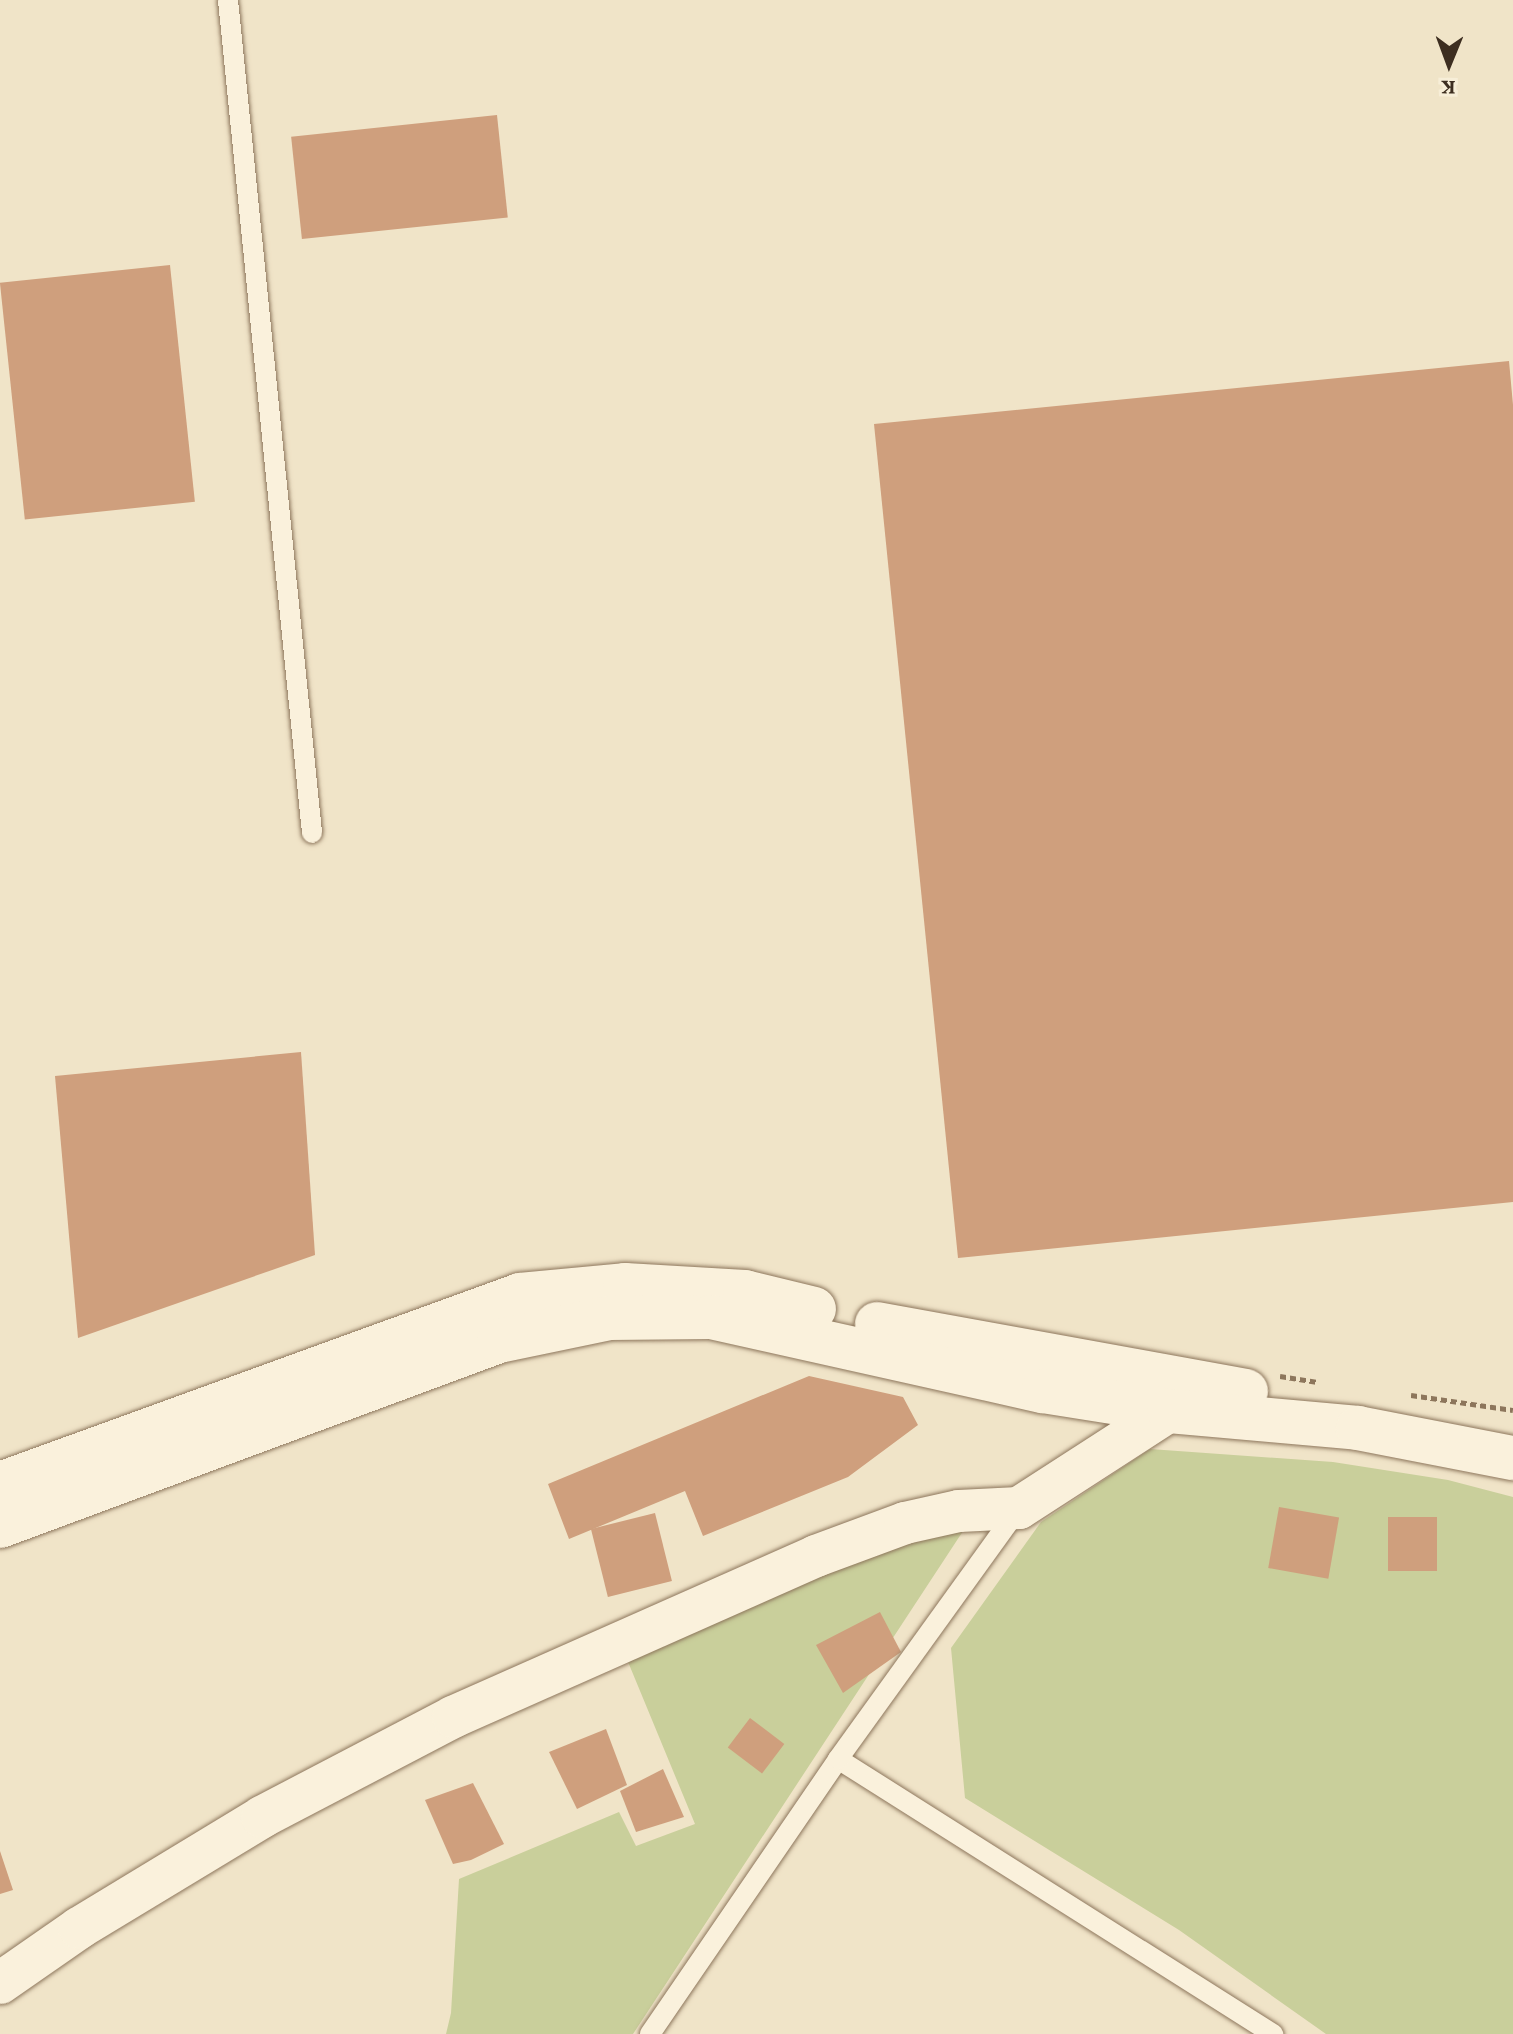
<!DOCTYPE html>
<html>
<head>
<meta charset="utf-8">
<style>
  body { margin:0 }
  #map { position:relative; width:1513px; height:2034px; overflow:hidden; background:#f0e4c8; font-family:"Crimson Pro",serif }
  div>[style] { position:absolute }
  [style*='--x'] { left:calc(var(--x)*1px); top:calc(var(--y)*1px); width:calc(var(--w)*1px); rotate:calc(var(--a)*1deg) }
  .green>* { inset:0; background:#c9cf9b }
  .building>* { inset:0; background:#cf9f7d; transform-origin:0 0 }
  .path>* { height:5px; margin-top:-2.5px; transform-origin:0; background:repeating-linear-gradient(90deg,#8d765c 0 6px,transparent 0 10px) }
  .roads { filter:drop-shadow(0 0 2px #8d765c) drop-shadow(0 0 2px #8d765c) }
  .service>* { height:20px; margin:-10px; padding:0 10px; transform-origin:10px; border-radius:10px; background:#faf1dc }
  .minor>* { height:42px; margin:-21px; padding:0 21px; transform-origin:21px; border-radius:21px; background:#faf1dc }
  .secondary>* { height:44px; margin:-22px; padding:0 22px; transform-origin:22px; border-radius:22px; background:#faf1dc }
  span { translate:-50% -50%; white-space:nowrap; text-align:center; line-height:1.15; -webkit-text-stroke:6px #f7eed8; paint-order:stroke }
  .north { position:absolute; left:1409px; top:24px; width:80px; height:80px; -webkit-text-stroke:6px #f7eed8; paint-order:stroke; rotate:181deg; font-size:22px; font-weight:700; line-height:32px; text-align:center; color:#3d2e20 }
  .north::after { content:''; display:block; margin:auto; width:28px; height:36px; background:#3d2e20; clip-path:polygon(50% 0,100% 100%,50% 72%,0 100%) }
</style>
</head>
<body>
<div id="map">
  <div class="green">
    <div style="clip-path:polygon(1150px 1449px,1333px 1462px,1448px 1480px,1513px 1497px,1513px 2034px,1326px 2034px,1179px 1930px,965px 1798px,951px 1648px,1041px 1522px)"></div>
    <div style="clip-path:polygon(967px 1525px,633px 2034px,446px 2034px,451px 2013px,459px 1879px,619px 1812px,636px 1846px,695px 1824px,626px 1657px,775px 1588px)"></div>
  </div>
  <div class="building">
    <div style="left:497px;top:115px;width:103px;height:207px;rotate:84deg"></div>
    <div style="left:170px;top:265px;width:238px;height:171px;rotate:84deg"></div>
    <div style="clip-path:polygon(1509px 361px,1513px 405px,1513px 1202px,958px 1258px,874px 424px)"></div>
    <div style="clip-path:polygon(301px 1052px,315px 1255px,78px 1338px,55px 1076px)"></div>
    <div style="clip-path:polygon(809px 1376px,903px 1397px,918px 1425px,848px 1477px,703px 1536px,685px 1491px,569px 1539px,548px 1484px)"></div>
    <div style="left:1279px;top:1507px;width:61px;height:62px;rotate:10deg"></div>
    <div style="left:655px;top:1513px;width:70px;height:66px;rotate:76deg"></div>
    <div style="left:1388px;top:1517px;width:49px;height:54px"></div>
    <div style="clip-path:polygon(880px 1612px,901px 1652px,843px 1693px,816px 1645px)"></div>
    <div style="left:750px;top:1718px;width:43px;height:37px;rotate:37deg"></div>
    <div style="clip-path:polygon(606px 1729px,627px 1785px,577px 1809px,549px 1752px)"></div>
    <div style="clip-path:polygon(663px 1769px,684px 1817px,636px 1832px,620px 1791px)"></div>
    <div style="clip-path:polygon(473px 1783px,504px 1844px,471px 1860px,453px 1864px,425px 1800px)"></div>
    <div style="clip-path:polygon(0 1851px,13px 1890px,0 1894px)"></div>
  </div>
  <div class="path">
    <div style="--x:1280;--y:1376;--w:38;--a:9"></div>
    <div style="--x:1411;--y:1395;--w:103;--a:8.4"></div>
  </div>
  <div class="roads">
    <div class="service">
      <div style="--x:228;--y:0;--w:837;--a:84.24"></div>
      <div style="--x:838;--y:1759;--w:515;--a:32.3"></div>
      <div style="--x:650;--y:2034;--w:333;--a:-55.6"></div>
      <div style="--x:838;--y:1759;--w:309;--a:-54.2"></div>
    </div>
    <div class="minor">
      <div style="--x:0;--y:1983;--w:96;--a:-34.8"></div>
      <div style="--x:79;--y:1928;--w:214;--a:-31.2"></div>
      <div style="--x:262;--y:1817;--w:216;--a:-27.6"></div>
      <div style="--x:453;--y:1717;--w:397;--a:-23.9"></div>
      <div style="--x:816;--y:1556;--w:95;--a:-20.3"></div>
      <div style="--x:905;--y:1523;--w:55;--a:-12.5"></div>
      <div style="--x:959;--y:1511;--w:60;--a:-2.9"></div>
      <div style="--x:1019;--y:1508;--w:179;--a:-32.9"></div>
      <div style="--x:1169;--y:1411;--w:23;--a:-45"></div>
    </div>
    <div class="secondary">
      <div style="--x:877;--y:1324;--w:375;--a:10.3"></div>
      <div style="--x:0;--y:1484;--w:553;--a:-19.97"></div>
      <div style="--x:520;--y:1295;--w:105;--a:-5.4"></div>
      <div style="--x:625;--y:1285;--w:120;--a:3.3"></div>
      <div style="--x:745;--y:1292;--w:71;--a:13.8"></div>
      <div style="--x:0;--y:1526;--w:532;--a:-20.34"></div>
      <div style="--x:499;--y:1341;--w:112;--a:-11.8"></div>
      <div style="--x:609;--y:1318;--w:102;--a:-0.6"></div>
      <div style="--x:711;--y:1317;--w:340;--a:12.6"></div>
      <div style="--x:1043;--y:1391;--w:128;--a:9"></div>
      <div style="--x:1169;--y:1411;--w:190;--a:5.1"></div>
      <div style="--x:1358;--y:1428;--w:158;--a:11"></div>
    </div>
  </div>
  <div class="north">K</div>
</div>
</body>
</html>
